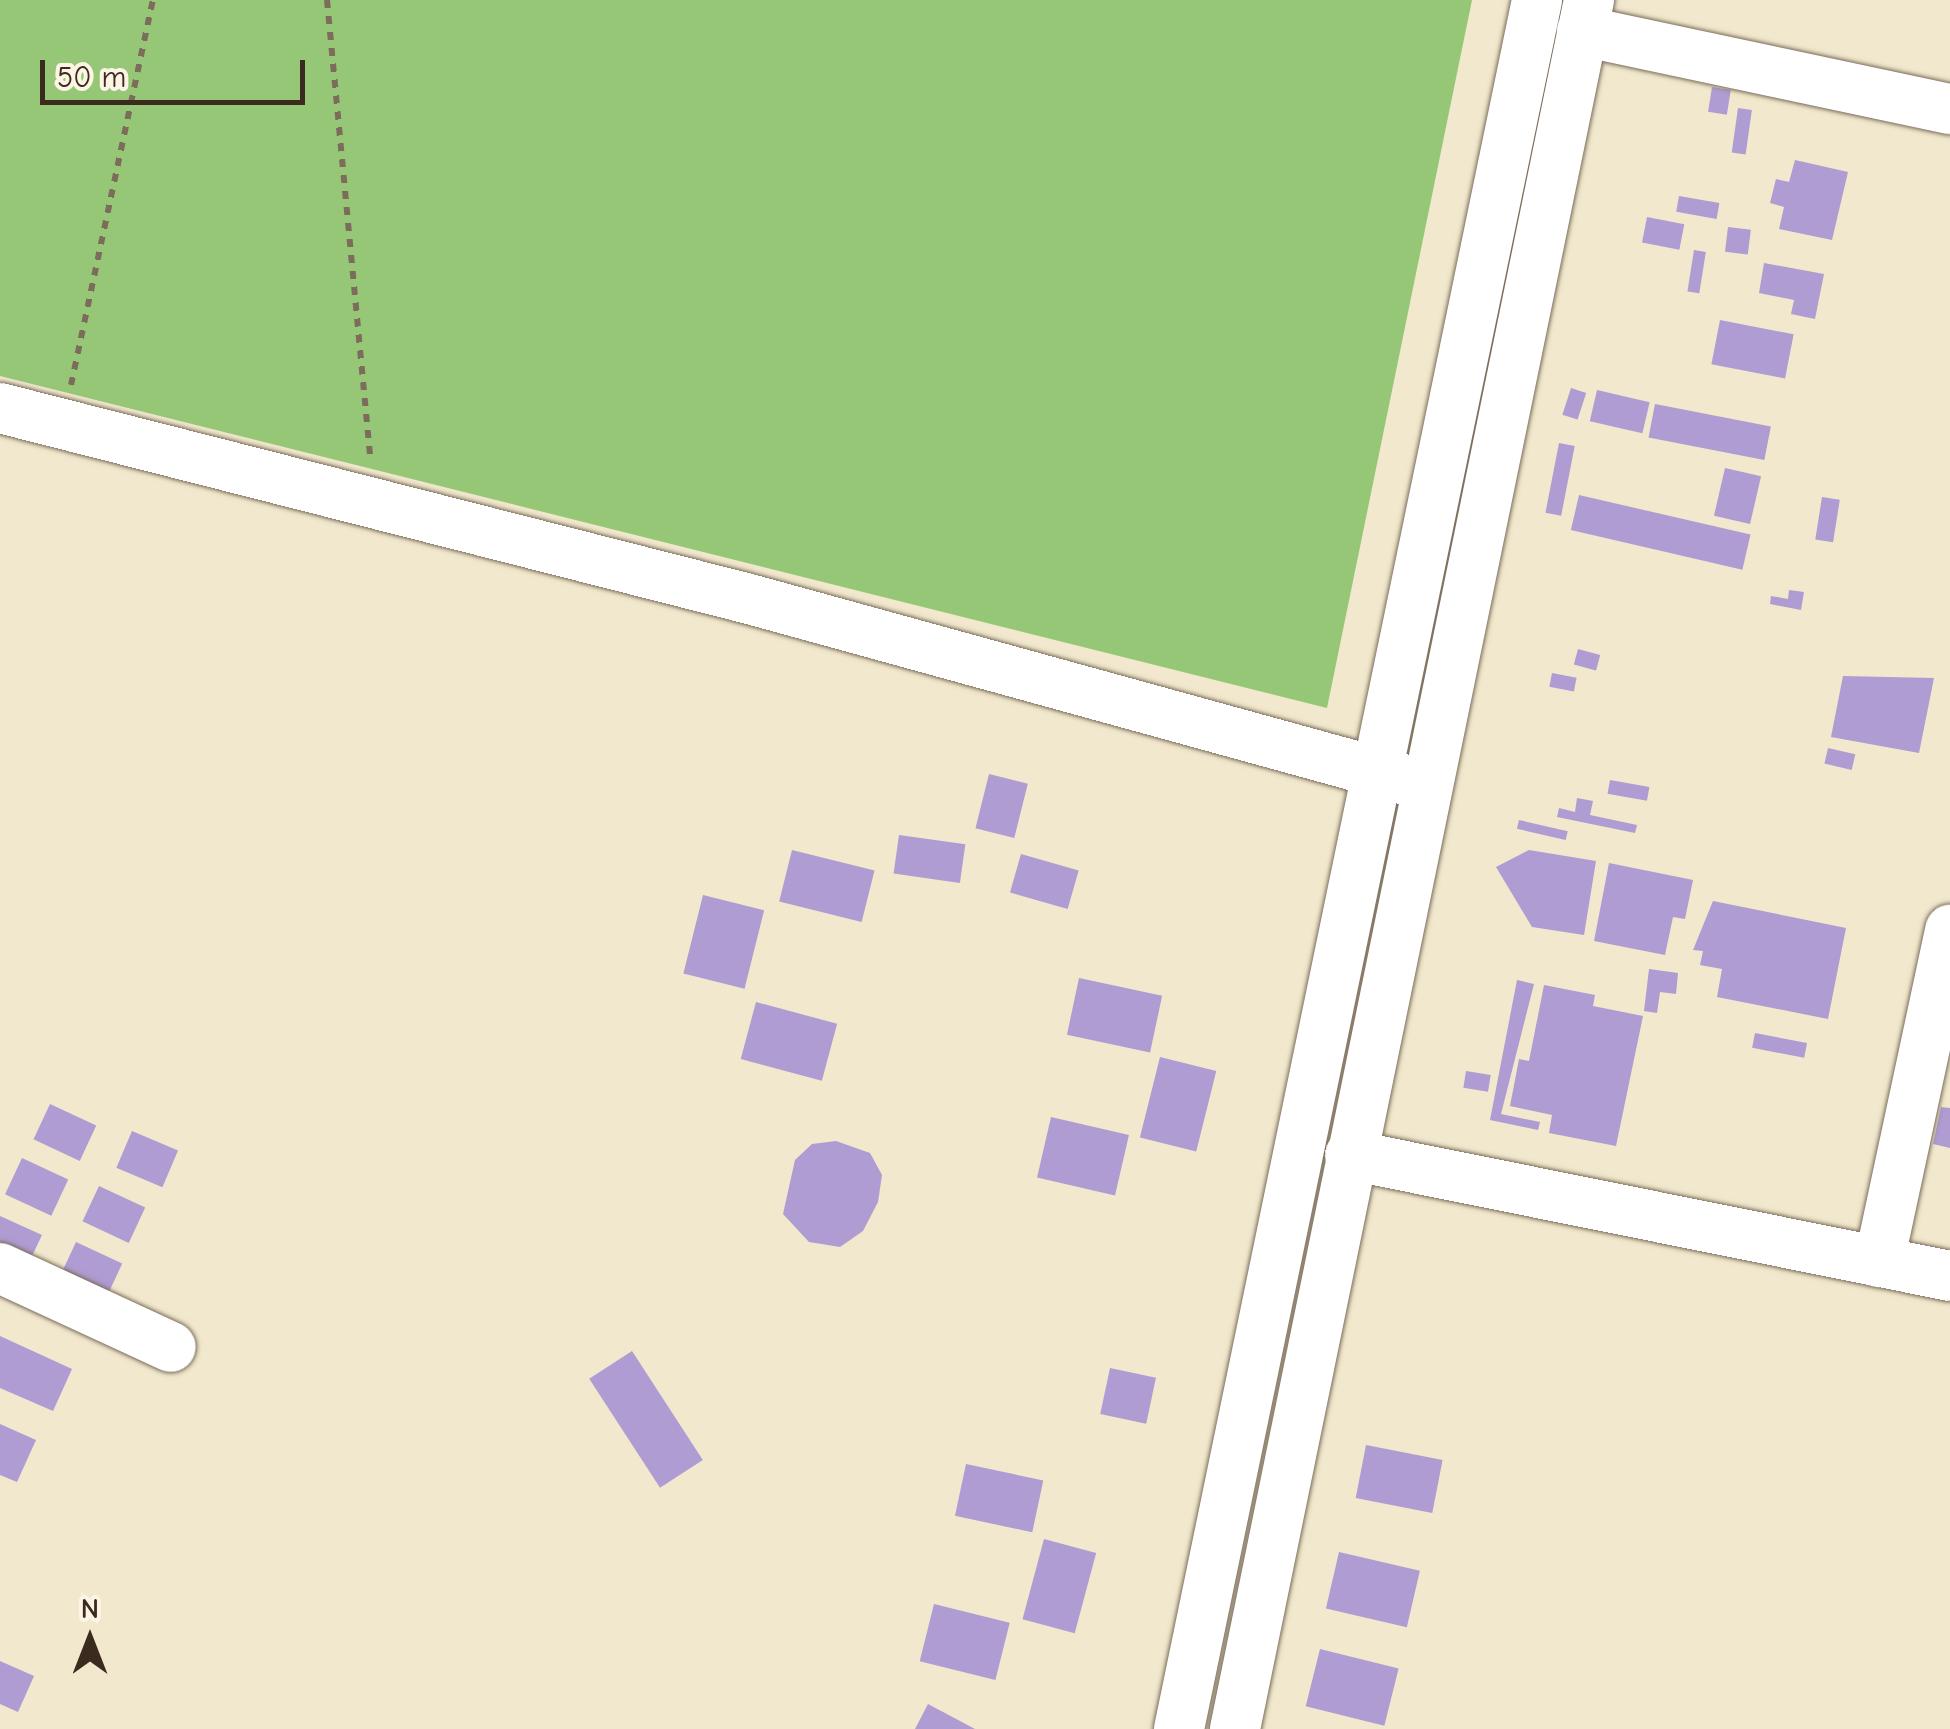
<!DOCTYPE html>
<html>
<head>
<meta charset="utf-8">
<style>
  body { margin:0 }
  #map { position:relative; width:1950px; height:1729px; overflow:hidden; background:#f1e8cd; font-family:"Comic Neue",sans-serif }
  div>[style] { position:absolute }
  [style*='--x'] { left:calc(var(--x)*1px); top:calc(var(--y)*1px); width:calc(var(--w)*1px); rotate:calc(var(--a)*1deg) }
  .green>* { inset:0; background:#96c777 }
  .building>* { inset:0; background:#ae9cd2; transform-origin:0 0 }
  .path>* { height:6px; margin-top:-3px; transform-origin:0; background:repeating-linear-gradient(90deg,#7b6c5b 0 8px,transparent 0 16px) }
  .roads { filter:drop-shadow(0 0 2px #7b6c5b) drop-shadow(0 0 2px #7b6c5b) }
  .minor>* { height:50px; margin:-25px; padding:0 25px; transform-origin:25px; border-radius:25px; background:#fff }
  span { translate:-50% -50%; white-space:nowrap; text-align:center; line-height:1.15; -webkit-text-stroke:9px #fcf5e5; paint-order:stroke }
  .north { position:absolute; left:40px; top:1589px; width:100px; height:100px; -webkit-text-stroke:8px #fcf5e5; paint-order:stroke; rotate:0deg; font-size:28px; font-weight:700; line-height:40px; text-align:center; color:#3b2a1e }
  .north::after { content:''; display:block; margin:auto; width:35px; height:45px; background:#3b2a1e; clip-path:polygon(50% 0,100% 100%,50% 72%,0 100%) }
  .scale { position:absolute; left:40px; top:60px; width:265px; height:45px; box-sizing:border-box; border:5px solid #3b2a1e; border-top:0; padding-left:12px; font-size:30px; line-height:35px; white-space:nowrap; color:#3b2a1e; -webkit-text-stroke:8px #fcf5e5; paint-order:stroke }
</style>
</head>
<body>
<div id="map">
  <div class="green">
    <div style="clip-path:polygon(0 0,1472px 0,1327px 708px,0 376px)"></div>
  </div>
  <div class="building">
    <div style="left:1712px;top:87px;width:19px;height:25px;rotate:9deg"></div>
    <div style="left:1738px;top:108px;width:14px;height:45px;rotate:8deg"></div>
    <div style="clip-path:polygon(1795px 160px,1848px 172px,1832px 240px,1779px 229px,1784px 207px,1770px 203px,1776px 179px,1789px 182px)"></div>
    <div style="left:1679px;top:196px;width:41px;height:16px;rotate:10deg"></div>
    <div style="left:1647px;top:217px;width:38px;height:26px;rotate:11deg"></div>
    <div style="left:1728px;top:227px;width:23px;height:25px;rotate:7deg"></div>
    <div style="left:1694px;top:250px;width:12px;height:42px;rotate:9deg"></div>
    <div style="clip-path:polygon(1764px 263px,1824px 274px,1815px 319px,1791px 314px,1794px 300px,1759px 293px)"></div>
    <div style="left:1720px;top:320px;width:75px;height:45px;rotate:11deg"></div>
    <div style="left:1571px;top:388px;width:16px;height:28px;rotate:18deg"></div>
    <div style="left:1597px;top:390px;width:54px;height:32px;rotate:13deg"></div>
    <div style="left:1655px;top:404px;width:118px;height:34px;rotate:11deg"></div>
    <div style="left:1559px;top:443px;width:16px;height:71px;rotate:11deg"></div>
    <div style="left:1725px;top:468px;width:37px;height:49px;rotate:13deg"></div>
    <div style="left:1579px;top:495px;width:176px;height:36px;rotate:13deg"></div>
    <div style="left:1822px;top:497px;width:18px;height:43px;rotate:9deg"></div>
    <div style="clip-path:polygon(1789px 590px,1804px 592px,1801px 610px,1770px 604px,1771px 596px,1788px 599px)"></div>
    <div style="left:1578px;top:649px;width:23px;height:16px;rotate:15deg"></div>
    <div style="left:1552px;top:673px;width:25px;height:14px;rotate:11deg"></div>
    <div style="clip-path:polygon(1843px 676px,1934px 678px,1919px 753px,1831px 737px)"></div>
    <div style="left:1828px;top:748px;width:28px;height:16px;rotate:13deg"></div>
    <div style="left:989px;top:774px;width:40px;height:56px;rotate:14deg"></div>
    <div style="left:1610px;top:780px;width:40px;height:14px;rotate:10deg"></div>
    <div style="clip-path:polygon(1577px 798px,1593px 801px,1590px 815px,1637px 825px,1635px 833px,1557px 817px,1559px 808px,1575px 812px)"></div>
    <div style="left:1519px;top:820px;width:50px;height:9px;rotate:13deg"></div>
    <div style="left:899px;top:835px;width:67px;height:39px;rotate:8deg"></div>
    <div style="left:792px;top:850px;width:85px;height:53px;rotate:14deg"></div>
    <div style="clip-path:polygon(1529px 850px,1596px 861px,1584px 935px,1532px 927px,1496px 867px)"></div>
    <div style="left:1021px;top:854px;width:60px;height:40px;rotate:16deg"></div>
    <div style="clip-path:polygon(1609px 863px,1693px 880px,1685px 919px,1673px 917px,1665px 955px,1594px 941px)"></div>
    <div style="left:703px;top:895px;width:63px;height:81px;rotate:14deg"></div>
    <div style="clip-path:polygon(1713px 901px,1846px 928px,1828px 1019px,1717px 997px,1722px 969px,1700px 965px,1703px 951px,1693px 950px)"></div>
    <div style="clip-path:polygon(1649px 969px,1678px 973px,1676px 994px,1660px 992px,1657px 1013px,1644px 1011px)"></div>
    <div style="left:1079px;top:978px;width:85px;height:58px;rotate:12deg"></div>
    <div style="clip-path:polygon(1517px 980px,1534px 984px,1501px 1114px,1540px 1122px,1538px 1130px,1490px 1120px)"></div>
    <div style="clip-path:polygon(1544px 985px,1595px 995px,1593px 1006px,1643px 1016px,1616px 1146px,1549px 1133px,1552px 1115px,1510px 1106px,1519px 1059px,1529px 1061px)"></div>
    <div style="left:756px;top:1002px;width:84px;height:59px;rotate:15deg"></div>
    <div style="left:1755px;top:1033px;width:53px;height:15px;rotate:11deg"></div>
    <div style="left:1160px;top:1057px;width:58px;height:83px;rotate:14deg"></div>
    <div style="left:1466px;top:1071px;width:25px;height:17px;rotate:9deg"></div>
    <div style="left:50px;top:1104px;width:51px;height:39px;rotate:25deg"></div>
    <div style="clip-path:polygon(1941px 1107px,1950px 1108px,1950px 1148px,1933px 1144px)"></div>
    <div style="left:1051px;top:1117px;width:80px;height:62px;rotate:13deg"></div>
    <div style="left:132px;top:1131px;width:50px;height:40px;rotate:23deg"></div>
    <div style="clip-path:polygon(836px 1141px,870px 1153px,882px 1175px,878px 1202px,863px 1231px,840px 1247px,809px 1242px,783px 1214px,795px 1160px,812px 1144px)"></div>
    <div style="left:22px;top:1158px;width:51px;height:40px;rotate:25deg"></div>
    <div style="left:99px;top:1186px;width:51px;height:39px;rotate:25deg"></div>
    <div style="clip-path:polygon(0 1216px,42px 1235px,25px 1271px,0 1259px)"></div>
    <div style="left:76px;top:1242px;width:51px;height:40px;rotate:25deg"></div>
    <div style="clip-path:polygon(0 1336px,72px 1369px,53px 1411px,0 1388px)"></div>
    <div style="left:632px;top:1351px;width:130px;height:51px;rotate:57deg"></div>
    <div style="left:1110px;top:1368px;width:47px;height:47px;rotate:12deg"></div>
    <div style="clip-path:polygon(0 1424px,36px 1440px,17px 1482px,0 1475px)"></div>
    <div style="left:1366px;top:1445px;width:78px;height:54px;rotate:11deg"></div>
    <div style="left:966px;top:1464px;width:79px;height:53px;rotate:12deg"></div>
    <div style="left:1044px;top:1539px;width:54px;height:83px;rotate:15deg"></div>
    <div style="left:1339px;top:1552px;width:83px;height:58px;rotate:13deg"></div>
    <div style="left:934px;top:1604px;width:78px;height:59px;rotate:14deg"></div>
    <div style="left:1320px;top:1649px;width:81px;height:59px;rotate:14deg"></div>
    <div style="clip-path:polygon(0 1661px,34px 1676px,18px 1712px,0 1704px)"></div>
    <div style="clip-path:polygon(928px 1704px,975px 1729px,915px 1729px)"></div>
  </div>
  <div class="path">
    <div style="--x:327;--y:0;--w:461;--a:84.6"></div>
    <div style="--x:71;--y:385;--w:394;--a:-78"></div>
  </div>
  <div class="roads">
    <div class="minor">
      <div style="--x:1582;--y:31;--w:376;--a:12"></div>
      <div style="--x:0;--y:408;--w:777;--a:14.3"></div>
      <div style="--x:753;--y:600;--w:677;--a:15.41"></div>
      <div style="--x:1350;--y:1155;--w:612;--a:11.4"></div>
      <div style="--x:1879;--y:1262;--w:340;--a:-77.9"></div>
      <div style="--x:0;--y:1268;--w:188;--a:24.8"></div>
      <div style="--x:1179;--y:1729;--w:1766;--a:-78.3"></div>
      <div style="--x:1235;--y:1729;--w:1765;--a:-78.43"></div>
    </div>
  </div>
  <div class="north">N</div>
  <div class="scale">50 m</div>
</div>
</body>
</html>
